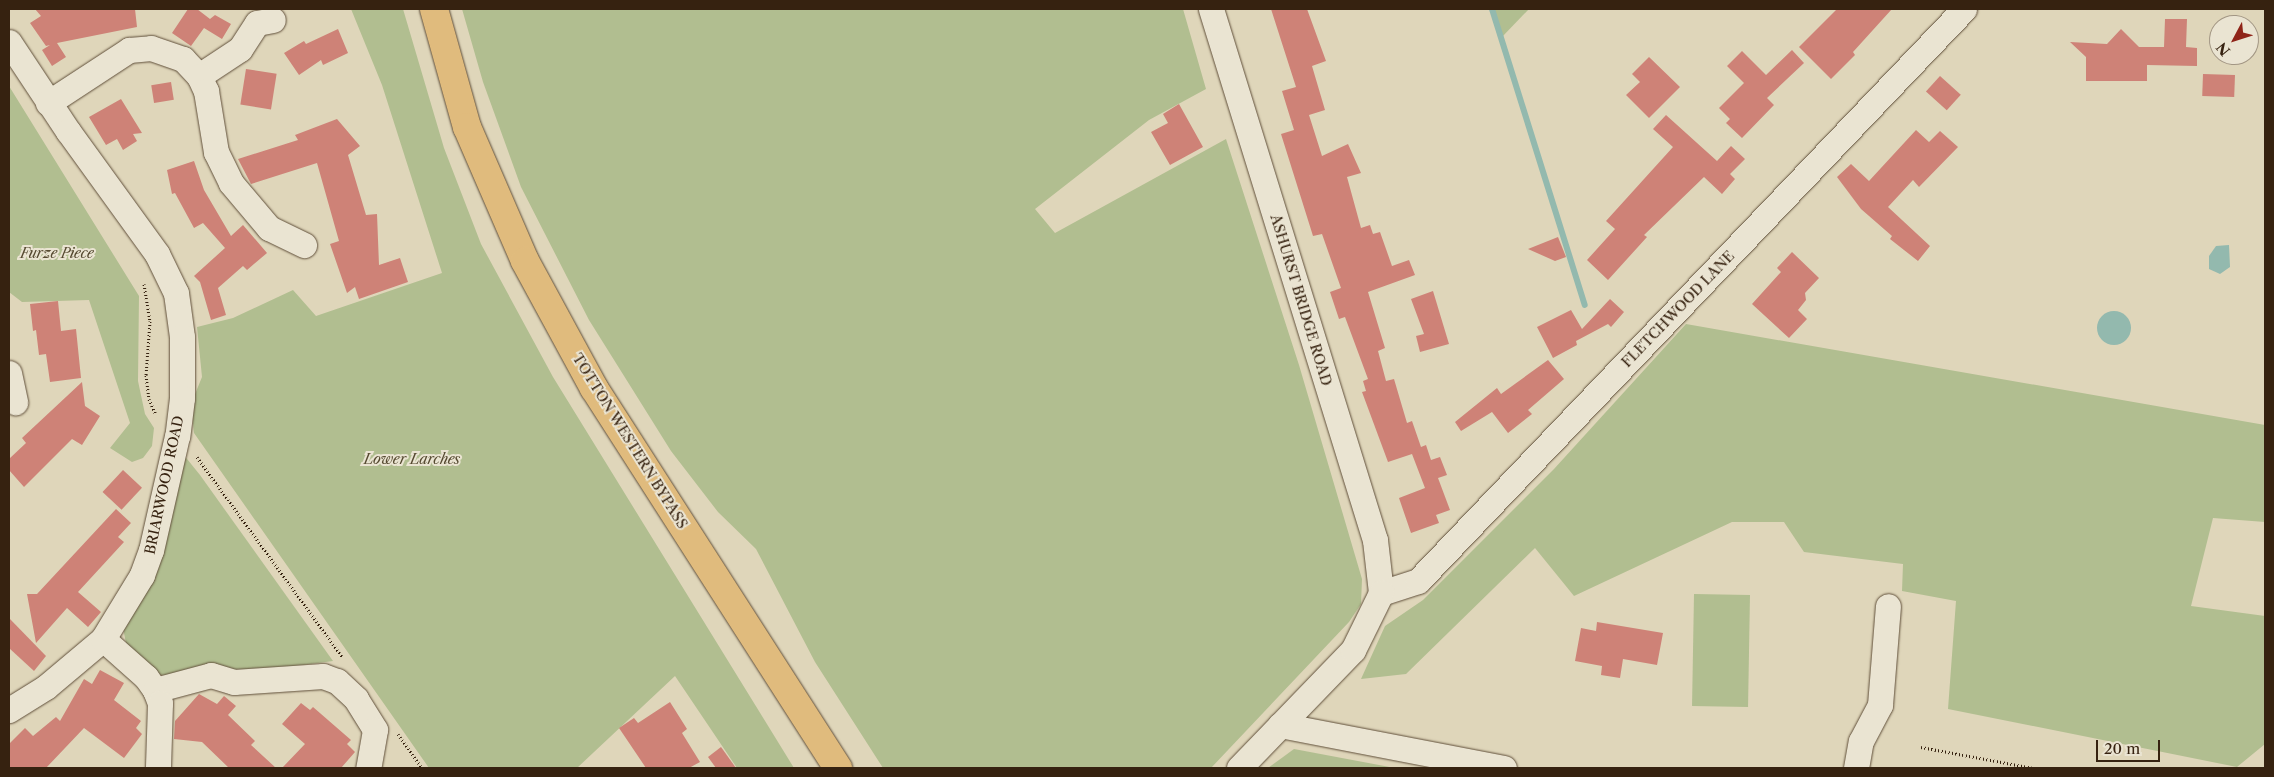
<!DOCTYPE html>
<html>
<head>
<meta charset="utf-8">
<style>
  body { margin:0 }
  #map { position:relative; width:2274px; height:777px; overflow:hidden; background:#dfd6ba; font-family:"Libre Caslon Text",serif }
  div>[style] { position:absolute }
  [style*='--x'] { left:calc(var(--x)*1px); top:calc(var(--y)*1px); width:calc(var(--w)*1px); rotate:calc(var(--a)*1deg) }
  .green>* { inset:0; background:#b1be90; transform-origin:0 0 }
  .water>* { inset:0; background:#93b9ae }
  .round { border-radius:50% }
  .stream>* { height:6px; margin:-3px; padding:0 3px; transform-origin:3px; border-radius:3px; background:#93b9ae }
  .building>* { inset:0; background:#ce8277; transform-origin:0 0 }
  .path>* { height:3px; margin-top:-1.5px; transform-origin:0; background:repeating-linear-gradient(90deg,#362210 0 1px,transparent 0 3.5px) }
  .roads { filter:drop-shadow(0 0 1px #604f3a) drop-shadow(0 0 1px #604f3a) }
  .minor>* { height:25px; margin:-12.5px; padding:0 12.5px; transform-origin:12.5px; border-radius:12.5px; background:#eae4d2 }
  .major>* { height:28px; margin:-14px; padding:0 14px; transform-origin:14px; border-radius:14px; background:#e0bb7d }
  span { translate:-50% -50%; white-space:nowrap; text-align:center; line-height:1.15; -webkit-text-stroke:4px #eae4d2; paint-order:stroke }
  .park-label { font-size:14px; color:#554930; font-style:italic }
  .street-label { font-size:14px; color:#362210 }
  .frame { position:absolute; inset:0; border:10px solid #362210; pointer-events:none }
  .north { position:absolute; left:2209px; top:15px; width:50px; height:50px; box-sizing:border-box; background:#eae4d2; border:1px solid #a29684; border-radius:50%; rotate:230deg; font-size:14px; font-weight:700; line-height:20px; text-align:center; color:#362210 }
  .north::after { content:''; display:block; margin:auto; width:18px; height:22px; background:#8f2418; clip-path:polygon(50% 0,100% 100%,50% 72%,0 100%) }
  .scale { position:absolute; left:2096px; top:740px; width:64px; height:22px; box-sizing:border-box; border:2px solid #362210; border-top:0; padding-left:6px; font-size:15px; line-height:18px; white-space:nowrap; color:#362210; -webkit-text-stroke:4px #eae4d2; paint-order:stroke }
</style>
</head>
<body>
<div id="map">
  <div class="green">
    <div style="clip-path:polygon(351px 9px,403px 9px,444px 148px,481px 244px,553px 377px,794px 768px,737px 768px,675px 676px,577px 768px,429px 768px,194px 433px,191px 404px,202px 377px,197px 327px,233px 318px,293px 290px,316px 316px,442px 273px,382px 85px)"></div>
    <div style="clip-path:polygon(462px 9px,1183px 9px,1206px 89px,1149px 120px,1035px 209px,1055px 233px,1226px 139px,1299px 365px,1362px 579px,1361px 604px,1349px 622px,1211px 768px,883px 768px,815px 662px,756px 549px,718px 512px,671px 451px,589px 320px,521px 187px,483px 82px)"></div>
    <div style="clip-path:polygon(1494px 9px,1529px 9px,1501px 38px)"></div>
    <div style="clip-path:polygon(9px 86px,139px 296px,138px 381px,145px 414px,154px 428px,152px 446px,143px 458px,132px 462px,110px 448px,130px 423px,89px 300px,22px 302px,9px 292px)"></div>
    <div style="clip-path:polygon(1686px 324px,2265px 425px,2265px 522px,2213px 518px,2191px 606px,2265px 616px,2265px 744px,2237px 767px,1948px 709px,1956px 601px,1902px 591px,1903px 564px,1804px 552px,1784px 522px,1732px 522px,1574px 596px,1535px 548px,1406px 674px,1361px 679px,1385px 626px,1423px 600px,1554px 469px)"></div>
    <div style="clip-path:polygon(183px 454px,200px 475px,333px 661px,236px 674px,156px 675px,126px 643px,123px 628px)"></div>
    <div style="left:1694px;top:594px;width:56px;height:112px;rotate:1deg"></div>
    <div style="clip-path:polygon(1294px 749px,1395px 768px,1268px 768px)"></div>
  </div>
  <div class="water">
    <div style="clip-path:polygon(2229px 245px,2230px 267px,2220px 274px,2209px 269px,2209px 256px,2216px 246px)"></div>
    <div class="round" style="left:2097px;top:311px;width:34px;height:34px"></div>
  </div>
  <div class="stream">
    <div style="--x:1492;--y:9;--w:310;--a:72.6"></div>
  </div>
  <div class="building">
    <div style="clip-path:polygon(35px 9px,135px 9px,137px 27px,57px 43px,66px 57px,52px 66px,42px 50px,50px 45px,46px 46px,30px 23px,41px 16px)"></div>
    <div style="clip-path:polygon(188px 9px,197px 9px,210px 19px,215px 15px,231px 24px,222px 39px,204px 28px,191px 46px,172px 33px)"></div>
    <div style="clip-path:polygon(1271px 9px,1307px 9px,1326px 61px,1312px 66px,1325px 110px,1309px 115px,1322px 156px,1348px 144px,1361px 173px,1347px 177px,1361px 228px,1370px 225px,1373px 234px,1380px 232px,1392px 266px,1409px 260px,1415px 275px,1368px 292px,1385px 348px,1378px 351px,1386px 381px,1394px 379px,1407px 423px,1412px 421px,1421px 447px,1426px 445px,1431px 460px,1440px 457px,1447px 475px,1438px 478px,1450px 510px,1436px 515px,1439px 523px,1411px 533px,1399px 498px,1425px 488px,1412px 454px,1388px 462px,1362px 392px,1366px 391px,1363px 381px,1368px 379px,1345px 317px,1339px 319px,1330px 292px,1341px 288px,1322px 234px,1313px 236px,1281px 134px,1294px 130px,1282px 91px,1296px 87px)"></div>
    <div style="clip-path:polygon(1837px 9px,1892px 9px,1853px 52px,1855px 55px,1831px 79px,1799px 47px)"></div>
    <div style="clip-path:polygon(2165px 19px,2187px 19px,2186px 47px,2197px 48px,2197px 66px,2147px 65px,2147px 81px,2086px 81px,2086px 57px,2070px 42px,2107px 44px,2121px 29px,2139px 47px,2164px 47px)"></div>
    <div style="clip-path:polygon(338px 29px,348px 53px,323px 65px,321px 60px,299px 75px,284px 53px,304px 41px,306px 44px)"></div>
    <div style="clip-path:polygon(1792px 50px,1804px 63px,1767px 98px,1774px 105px,1742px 138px,1726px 123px,1730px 119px,1719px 108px,1744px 83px,1727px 66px,1742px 51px,1766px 75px)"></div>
    <div style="clip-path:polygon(1649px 57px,1680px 87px,1649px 118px,1626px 95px,1640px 82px,1632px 74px)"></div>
    <div style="left:246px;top:69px;width:31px;height:36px;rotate:9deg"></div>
    <div style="left:2203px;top:74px;width:32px;height:22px;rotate:2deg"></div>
    <div style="left:1940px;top:76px;width:28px;height:21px;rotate:42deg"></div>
    <div style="left:171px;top:82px;width:18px;height:20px;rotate:81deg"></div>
    <div style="clip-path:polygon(121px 99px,142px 133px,133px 134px,137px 141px,123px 150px,117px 139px,106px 145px,89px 117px)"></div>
    <div style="clip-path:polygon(1179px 104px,1203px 147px,1170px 165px,1151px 132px,1168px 123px,1163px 114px)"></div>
    <div style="clip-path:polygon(1666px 115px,1717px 161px,1731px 146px,1745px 159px,1730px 174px,1735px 179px,1722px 194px,1704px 177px,1644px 235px,1647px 237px,1608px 280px,1587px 260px,1615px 229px,1606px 221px,1673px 147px,1653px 129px)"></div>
    <div style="clip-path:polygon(337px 119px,360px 146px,348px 155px,366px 215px,377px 214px,379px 265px,400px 258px,408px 282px,359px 299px,355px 287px,347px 293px,330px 244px,339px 241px,317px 163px,251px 184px,238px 159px,298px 140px,295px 135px)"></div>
    <div style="clip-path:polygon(1916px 130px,1929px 142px,1940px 131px,1958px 147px,1919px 187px,1913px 180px,1888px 207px,1930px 246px,1918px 261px,1890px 239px,1892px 236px,1861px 209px,1837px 177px,1851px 164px,1869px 181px)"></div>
    <div style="clip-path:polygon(194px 161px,204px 190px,231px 236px,243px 225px,267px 253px,247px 270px,243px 266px,218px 288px,226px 315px,211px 320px,200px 282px,194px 276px,225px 248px,203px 223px,194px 228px,175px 193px,172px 194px,167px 170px)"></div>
    <div style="clip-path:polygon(1558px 237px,1566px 257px,1555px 261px,1528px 249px)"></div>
    <div style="clip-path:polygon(1792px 252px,1819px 278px,1805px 293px,1806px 300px,1798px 310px,1807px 319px,1789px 338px,1752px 304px,1781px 272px,1777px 268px)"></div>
    <div style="clip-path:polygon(1433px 291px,1449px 344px,1420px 352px,1416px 336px,1424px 334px,1411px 299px)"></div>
    <div style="clip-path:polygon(1610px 299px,1624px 312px,1611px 327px,1608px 324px,1576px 341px,1577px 345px,1553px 358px,1537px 327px,1571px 310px,1582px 329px)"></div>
    <div style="clip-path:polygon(58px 301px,61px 331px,76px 329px,81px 378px,50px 382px,46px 354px,39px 355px,36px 330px,33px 331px,30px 304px)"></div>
    <div style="clip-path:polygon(1548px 360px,1564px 379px,1528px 410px,1532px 414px,1508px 433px,1492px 412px,1461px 431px,1455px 422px,1497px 388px,1501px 394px)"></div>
    <div style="clip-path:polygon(82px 382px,85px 406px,100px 416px,82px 445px,72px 439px,24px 487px,9px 470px,9px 459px,26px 443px,22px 438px)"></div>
    <div style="left:123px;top:470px;width:26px;height:30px;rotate:43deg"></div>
    <div style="clip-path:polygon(116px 509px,131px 523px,118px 537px,124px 542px,78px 592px,101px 612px,88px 627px,67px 608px,36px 643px,27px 594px,37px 594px)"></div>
    <div style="clip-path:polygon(9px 618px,46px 656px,34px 671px,9px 648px)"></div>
    <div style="clip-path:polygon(1597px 622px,1663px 633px,1657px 665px,1623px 659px,1620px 678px,1601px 675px,1602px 666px,1575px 661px,1581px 628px,1596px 631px)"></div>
    <div style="clip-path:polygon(100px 670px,124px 683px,114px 700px,141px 721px,136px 728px,142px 734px,124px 758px,84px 728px,46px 768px,9px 768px,9px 744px,25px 728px,33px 736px,56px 717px,60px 721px,84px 679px,92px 684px)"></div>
    <div style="clip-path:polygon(199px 694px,217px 704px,224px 696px,236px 706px,228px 715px,255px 741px,251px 745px,276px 768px,229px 768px,202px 742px,174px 739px,175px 721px)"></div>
    <div style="clip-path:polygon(670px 702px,687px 729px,682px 733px,700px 762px,689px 768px,646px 768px,619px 728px,634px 718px,638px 723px)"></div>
    <div style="clip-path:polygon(301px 703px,310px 710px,313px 707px,351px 740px,347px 744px,355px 752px,341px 768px,282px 768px,305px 744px,282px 724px)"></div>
    <div style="clip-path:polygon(721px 747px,736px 768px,716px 768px,708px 757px)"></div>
  </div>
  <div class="path">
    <div style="--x:144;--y:284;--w:37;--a:81"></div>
    <div style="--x:150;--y:321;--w:54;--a:94.2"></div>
    <div style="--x:146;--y:375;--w:24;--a:83"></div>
    <div style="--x:149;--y:399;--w:17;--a:66"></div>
    <div style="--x:197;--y:457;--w:248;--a:54"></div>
    <div style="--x:398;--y:734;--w:42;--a:54.8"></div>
    <div style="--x:1921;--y:747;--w:114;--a:10.6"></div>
  </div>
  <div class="roads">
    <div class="minor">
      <div style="--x:1211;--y:9;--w:556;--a:72.84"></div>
      <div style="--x:1375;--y:540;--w:53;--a:83.5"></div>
      <div style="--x:9;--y:42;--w:107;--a:56.5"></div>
      <div style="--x:68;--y:131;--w:152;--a:54.1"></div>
      <div style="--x:157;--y:254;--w:43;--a:64"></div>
      <div style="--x:176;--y:293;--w:44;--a:82.2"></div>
      <div style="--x:182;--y:337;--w:61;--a:90"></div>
      <div style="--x:182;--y:398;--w:38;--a:97"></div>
      <div style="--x:177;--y:436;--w:117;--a:102.8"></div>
      <div style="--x:151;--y:550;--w:27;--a:110"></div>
      <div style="--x:142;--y:575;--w:75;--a:121.4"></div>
      <div style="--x:103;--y:639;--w:75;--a:139.9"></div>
      <div style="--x:46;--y:687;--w:44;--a:148.1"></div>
      <div style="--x:199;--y:76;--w:49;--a:-33.4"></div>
      <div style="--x:240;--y:49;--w:31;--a:-57"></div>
      <div style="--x:257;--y:23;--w:16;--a:-11"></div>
      <div style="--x:48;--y:103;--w:97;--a:-33.2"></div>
      <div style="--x:129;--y:50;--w:22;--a:-5"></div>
      <div style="--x:151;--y:48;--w:34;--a:19"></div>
      <div style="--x:183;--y:59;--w:23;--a:47"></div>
      <div style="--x:199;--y:76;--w:17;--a:65"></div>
      <div style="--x:206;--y:91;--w:62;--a:80.7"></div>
      <div style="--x:216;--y:152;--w:34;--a:64"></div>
      <div style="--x:231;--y:183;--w:59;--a:49.8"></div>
      <div style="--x:269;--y:228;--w:39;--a:26"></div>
      <div style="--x:9;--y:373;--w:30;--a:78"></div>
      <div style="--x:1381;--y:593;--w:39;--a:-18"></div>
      <div style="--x:1418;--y:581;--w:791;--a:-46.33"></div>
      <div style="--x:103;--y:639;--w:57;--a:41.5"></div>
      <div style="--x:146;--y:677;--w:16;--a:55"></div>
      <div style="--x:155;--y:690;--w:58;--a:-15"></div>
      <div style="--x:211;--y:675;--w:24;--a:17"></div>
      <div style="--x:234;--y:682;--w:89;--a:-3.9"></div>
      <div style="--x:323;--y:676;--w:15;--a:20"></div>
      <div style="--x:337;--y:681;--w:26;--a:43"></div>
      <div style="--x:356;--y:699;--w:36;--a:58"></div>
      <div style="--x:375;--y:730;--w:39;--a:100"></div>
      <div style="--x:155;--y:690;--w:14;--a:69"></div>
      <div style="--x:160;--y:703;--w:65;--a:91.8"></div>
      <div style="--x:1280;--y:725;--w:228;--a:10.9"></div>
      <div style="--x:1239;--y:768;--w:164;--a:-46"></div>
      <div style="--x:1353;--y:650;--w:64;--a:-63.8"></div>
      <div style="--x:1856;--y:768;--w:27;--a:-80"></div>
      <div style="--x:1861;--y:741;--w:41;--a:-62.2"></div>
      <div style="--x:1880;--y:705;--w:99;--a:-85.4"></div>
    </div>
    <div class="major">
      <div style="--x:434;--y:9;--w:123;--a:74.4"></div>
      <div style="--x:467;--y:127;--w:146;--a:66.6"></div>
      <div style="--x:525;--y:261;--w:145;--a:61.5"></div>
      <div style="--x:594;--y:388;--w:452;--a:57.3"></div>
    </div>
  </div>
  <div class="park-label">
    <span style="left:57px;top:253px">Furze Piece</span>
    <span style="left:412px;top:459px">Lower Larches</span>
  </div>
  <div class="street-label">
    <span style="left:1301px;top:300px;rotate:73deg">ASHURST BRIDGE ROAD</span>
    <span style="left:1678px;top:309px;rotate:-46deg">FLETCHWOOD LANE</span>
    <span style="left:630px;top:441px;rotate:58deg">TOTTON WESTERN BYPASS</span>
    <span style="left:164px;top:485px;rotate:-78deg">BRIARWOOD ROAD</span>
  </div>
  <div class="frame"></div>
  <div class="north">N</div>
  <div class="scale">20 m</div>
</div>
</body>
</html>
